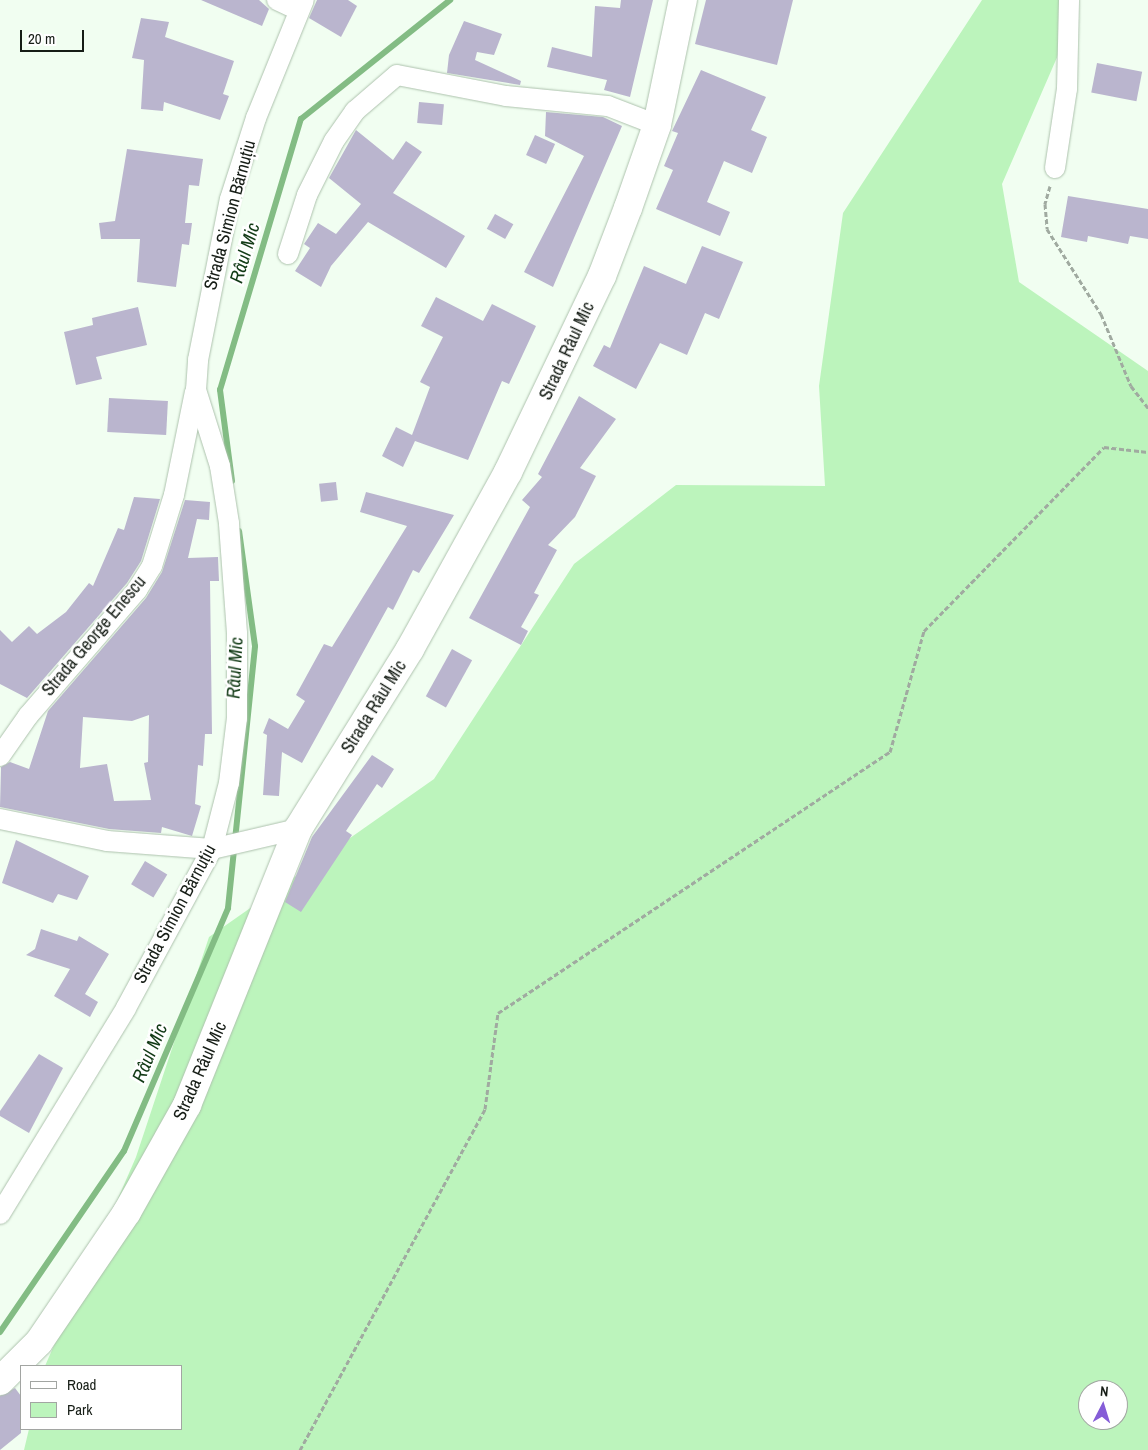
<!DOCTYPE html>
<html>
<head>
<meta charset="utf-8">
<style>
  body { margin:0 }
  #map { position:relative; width:1148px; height:1450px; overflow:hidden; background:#f1fef1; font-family:"Archivo Narrow",sans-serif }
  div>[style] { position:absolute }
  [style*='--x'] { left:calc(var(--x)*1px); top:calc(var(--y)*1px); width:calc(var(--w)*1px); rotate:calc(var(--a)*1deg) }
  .green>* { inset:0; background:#bcf4bc }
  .stream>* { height:6px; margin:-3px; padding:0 3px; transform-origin:3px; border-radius:3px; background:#83bc84 }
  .building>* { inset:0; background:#bab5ce; transform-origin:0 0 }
  .path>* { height:3px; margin-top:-1.5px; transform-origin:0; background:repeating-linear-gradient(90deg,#a0aaa0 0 5px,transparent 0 7.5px) }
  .roads { filter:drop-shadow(0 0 1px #adc2ad) drop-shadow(0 0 1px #adc2ad) }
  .street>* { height:20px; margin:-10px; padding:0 10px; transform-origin:10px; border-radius:10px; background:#fff }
  .secondary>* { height:28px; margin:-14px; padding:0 14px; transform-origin:14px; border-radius:14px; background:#fff }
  span { translate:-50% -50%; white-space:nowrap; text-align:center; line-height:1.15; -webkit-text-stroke:5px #fff; paint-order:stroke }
  .street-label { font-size:18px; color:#161d16 }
  .water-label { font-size:19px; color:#113a15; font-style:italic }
  .legend { position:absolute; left:20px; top:1365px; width:162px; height:65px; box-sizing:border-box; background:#fff; border:1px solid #a2a5a2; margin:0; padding:6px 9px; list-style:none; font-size:15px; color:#161d16 }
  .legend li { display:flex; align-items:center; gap:10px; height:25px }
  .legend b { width:25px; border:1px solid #a2a5a2 }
  .north { position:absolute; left:1078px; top:1380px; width:50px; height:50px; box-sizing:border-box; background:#fff; border:1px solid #a2a5a2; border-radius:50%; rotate:5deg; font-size:14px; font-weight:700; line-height:20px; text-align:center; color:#161d16 }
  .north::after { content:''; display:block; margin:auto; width:18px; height:22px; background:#855dd7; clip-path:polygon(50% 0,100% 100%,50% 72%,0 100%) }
  .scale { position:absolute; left:20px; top:30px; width:64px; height:22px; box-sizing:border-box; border:2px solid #161d16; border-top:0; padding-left:6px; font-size:15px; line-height:18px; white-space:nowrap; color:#161d16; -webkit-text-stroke:4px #fff; paint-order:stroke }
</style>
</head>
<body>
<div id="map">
  <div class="green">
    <div style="clip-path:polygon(evenodd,982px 0,1070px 0,1075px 16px,1002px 184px,1019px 282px,1148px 371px,1148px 1450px,24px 1450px,29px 1429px,181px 1429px,181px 1366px,45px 1366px,136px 1157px,209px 937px,434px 779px,574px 564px,676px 485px,825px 486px,819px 386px,843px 213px,982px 0,1088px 1390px,1118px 1390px,1118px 1420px,1088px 1420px,1088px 1390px)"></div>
  </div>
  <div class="stream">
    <div style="--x:232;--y:481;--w:92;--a:-97.5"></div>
    <div style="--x:220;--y:390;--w:283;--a:-73.4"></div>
    <div style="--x:301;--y:119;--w:191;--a:-38.6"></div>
    <div style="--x:0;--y:1332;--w:219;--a:-55.6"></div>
    <div style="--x:124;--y:1151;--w:264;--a:-66.8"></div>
    <div style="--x:228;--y:908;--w:263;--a:-84.1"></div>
    <div style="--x:255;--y:646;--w:116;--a:-97.9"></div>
  </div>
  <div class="building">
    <div style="clip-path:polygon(201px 0,259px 0,269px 9px,262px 26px)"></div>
    <div style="clip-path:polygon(317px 0,348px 0,357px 6px,341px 37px,309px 18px)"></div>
    <div style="clip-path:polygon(621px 0,653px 0,630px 97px,604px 90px,607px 80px,547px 67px,552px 47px,592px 57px,595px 6px,620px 8px)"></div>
    <div style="clip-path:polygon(706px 0,793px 0,777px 65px,695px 44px)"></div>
    <div style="clip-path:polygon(141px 18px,169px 22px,165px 37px,234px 61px,223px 94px,229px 96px,220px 120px,164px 102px,163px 111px,141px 109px,144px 60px,132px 58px)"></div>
    <div style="clip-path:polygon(464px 21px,502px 34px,494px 55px,477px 52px,475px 60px,521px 81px,520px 85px,447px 73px,449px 55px)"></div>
    <div style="left:1097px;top:63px;width:46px;height:30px;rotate:11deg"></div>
    <div style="clip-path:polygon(701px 70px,766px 97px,751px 130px,767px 137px,752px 173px,724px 161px,707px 202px,730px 212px,720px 236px,656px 209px,673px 170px,664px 166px,678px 133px,672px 131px)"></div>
    <div style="left:419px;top:102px;width:25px;height:21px;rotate:5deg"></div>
    <div style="clip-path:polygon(546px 112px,603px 117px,622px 126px,553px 287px,524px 272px,584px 156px,545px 136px)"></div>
    <div style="clip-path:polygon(356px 130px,393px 160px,406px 141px,422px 152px,393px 193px,465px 236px,446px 268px,368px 222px,331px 266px,321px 287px,295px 271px,310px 248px,304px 244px,318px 223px,336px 234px,361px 204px,329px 178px)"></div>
    <div style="left:535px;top:135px;width:22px;height:22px;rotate:24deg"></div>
    <div style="clip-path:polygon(127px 149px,203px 159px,199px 186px,189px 185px,185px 223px,192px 223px,189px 245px,182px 244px,176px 287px,137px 282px,140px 239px,101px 239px,99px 223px,115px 221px)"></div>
    <div style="clip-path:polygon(1068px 196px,1148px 209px,1148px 239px,1130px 236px,1128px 244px,1088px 236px,1087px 242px,1061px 237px)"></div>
    <div style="left:495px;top:214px;width:21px;height:17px;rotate:29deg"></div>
    <div style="clip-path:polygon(702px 246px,743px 262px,719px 319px,705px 313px,687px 355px,660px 343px,636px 389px,593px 366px,604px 345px,610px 348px,644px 266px,686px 284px)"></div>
    <div style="clip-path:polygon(436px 297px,483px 321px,492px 304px,536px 326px,509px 384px,502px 381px,468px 460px,415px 441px,403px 467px,382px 456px,396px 427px,412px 435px,430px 387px,420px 382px,443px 337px,421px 326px)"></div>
    <div style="clip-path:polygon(138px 307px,147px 345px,96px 357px,102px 379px,76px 385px,64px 332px,93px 325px,92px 318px)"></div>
    <div style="clip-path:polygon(579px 396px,616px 419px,580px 468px,596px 476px,575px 517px,548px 545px,557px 550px,534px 593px,539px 595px,521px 627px,528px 631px,521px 645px,469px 618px,530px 507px,522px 500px,542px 477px,538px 474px)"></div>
    <div style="left:109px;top:398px;width:59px;height:34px;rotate:3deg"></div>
    <div style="left:336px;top:482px;width:18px;height:17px;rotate:84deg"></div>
    <div style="clip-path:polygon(366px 492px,454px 515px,419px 573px,413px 570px,393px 610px,388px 607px,302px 763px,282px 752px,279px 796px,263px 795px,267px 735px,263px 733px,269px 718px,288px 729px,305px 701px,296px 695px,324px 644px,332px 647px,407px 526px,360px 512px)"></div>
    <div style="clip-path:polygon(134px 497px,160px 499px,141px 561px,127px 583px,27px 698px,0 684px,0 630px,12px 642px,29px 626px,37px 634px,66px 612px,89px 583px,93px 586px,118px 528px,124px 530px)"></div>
    <div style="clip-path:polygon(evenodd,185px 500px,210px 502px,209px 520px,197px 519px,188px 558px,218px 557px,219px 581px,210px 581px,212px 734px,205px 734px,203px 766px,198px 765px,195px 804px,201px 806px,192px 836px,162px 827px,161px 833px,109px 829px,0 807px,1px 767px,10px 762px,29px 769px,48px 711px,146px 598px,162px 572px,185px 500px,149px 715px,148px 762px,144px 763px,151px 800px,114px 801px,107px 764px,80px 768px,83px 717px,132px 721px,149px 715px)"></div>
    <div style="left:452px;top:649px;width:23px;height:54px;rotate:29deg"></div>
    <div style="clip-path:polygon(372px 755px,394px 769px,382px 788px,377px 784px,346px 831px,352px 835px,301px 912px,285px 902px,312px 837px)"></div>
    <div style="clip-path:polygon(16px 840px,89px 876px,77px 900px,58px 894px,53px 903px,2px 883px)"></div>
    <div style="left:145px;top:861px;width:26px;height:27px;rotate:31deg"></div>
    <div style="clip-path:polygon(41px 929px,77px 941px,79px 936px,109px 954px,85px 994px,98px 1002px,90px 1017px,54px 996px,70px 969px,26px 955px,35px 949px)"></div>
    <div style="clip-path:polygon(39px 1054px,63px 1068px,29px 1133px,0 1116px,0 1111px)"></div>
    <div style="clip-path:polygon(15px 1388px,21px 1396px,21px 1433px,0 1450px,0 1396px)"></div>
  </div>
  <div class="path">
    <div style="--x:1050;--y:186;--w:19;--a:106"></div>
    <div style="--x:1045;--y:204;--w:25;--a:85"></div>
    <div style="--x:1047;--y:229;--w:101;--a:57.6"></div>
    <div style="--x:1101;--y:314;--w:78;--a:67.4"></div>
    <div style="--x:1131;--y:386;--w:28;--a:52"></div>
    <div style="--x:300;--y:1450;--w:388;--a:-61.5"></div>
    <div style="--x:485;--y:1109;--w:97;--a:-82.3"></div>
    <div style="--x:498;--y:1013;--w:471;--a:-33.7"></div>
    <div style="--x:890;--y:752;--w:126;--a:-74.3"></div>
    <div style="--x:924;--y:631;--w:257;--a:-45.6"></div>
    <div style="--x:1104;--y:447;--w:44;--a:6.5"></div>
  </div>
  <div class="roads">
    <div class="street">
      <div style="--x:277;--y:0;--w:23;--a:25"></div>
      <div style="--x:1055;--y:168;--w:80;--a:-81.4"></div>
      <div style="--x:1067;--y:89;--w:89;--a:-88.7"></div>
      <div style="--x:288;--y:254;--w:62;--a:-72.1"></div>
      <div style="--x:307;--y:195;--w:60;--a:-63.4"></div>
      <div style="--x:334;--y:141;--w:37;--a:-55"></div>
      <div style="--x:355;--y:111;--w:55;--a:-40.6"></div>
      <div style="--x:397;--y:75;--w:111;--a:10.9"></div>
      <div style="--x:506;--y:96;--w:102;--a:5.6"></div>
      <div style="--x:608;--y:106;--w:53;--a:21.2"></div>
      <div style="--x:0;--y:756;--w:49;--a:-55"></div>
      <div style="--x:28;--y:716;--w:167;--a:-49.1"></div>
      <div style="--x:137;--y:590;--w:28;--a:-58"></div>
      <div style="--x:152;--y:566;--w:74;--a:-72.8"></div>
      <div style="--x:174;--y:495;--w:105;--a:-78.5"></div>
      <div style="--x:0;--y:819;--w:109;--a:11.6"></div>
      <div style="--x:107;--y:841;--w:105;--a:4.4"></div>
      <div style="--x:212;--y:849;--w:88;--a:-13.1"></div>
      <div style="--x:0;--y:1214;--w:241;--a:-58.5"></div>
      <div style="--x:126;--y:1008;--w:181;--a:-61.6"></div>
      <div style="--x:212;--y:849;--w:68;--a:-75.6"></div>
      <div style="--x:229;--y:783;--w:65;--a:-83"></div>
      <div style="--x:237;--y:718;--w:85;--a:-90"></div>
      <div style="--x:237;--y:633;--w:110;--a:-94.2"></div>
      <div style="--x:229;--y:523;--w:58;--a:-99"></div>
      <div style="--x:220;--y:466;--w:80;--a:-107.5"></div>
      <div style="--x:196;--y:390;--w:30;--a:-86"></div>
      <div style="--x:198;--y:360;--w:164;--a:-78.8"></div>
      <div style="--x:230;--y:199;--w:85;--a:-72.2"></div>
      <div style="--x:256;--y:118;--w:127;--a:-67.9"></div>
    </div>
    <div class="secondary">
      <div style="--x:0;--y:1381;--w:55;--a:-45"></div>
      <div style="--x:39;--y:1342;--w:157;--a:-55.9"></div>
      <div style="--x:127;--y:1212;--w:123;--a:-60.7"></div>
      <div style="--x:187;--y:1105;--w:297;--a:-68.1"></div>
      <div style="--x:298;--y:829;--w:212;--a:-58.1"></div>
      <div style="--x:410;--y:649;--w:202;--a:-61"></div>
      <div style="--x:508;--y:472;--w:217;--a:-64.4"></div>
      <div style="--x:602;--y:276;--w:73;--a:-69.1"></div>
      <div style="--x:628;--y:208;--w:88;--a:-70.7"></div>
      <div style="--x:657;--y:125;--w:128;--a:-78.3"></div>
    </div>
  </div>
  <div class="street-label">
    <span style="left:230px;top:215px;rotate:-75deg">Strada Simion Bărnuțiu</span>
    <span style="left:567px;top:351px;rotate:-65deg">Strada Râul Mic</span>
    <span style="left:94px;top:636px;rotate:-50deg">Strada George Enescu</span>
    <span style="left:374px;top:707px;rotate:-58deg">Strada Râul Mic</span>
    <span style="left:175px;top:914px;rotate:-62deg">Strada Simion Bărnuțiu</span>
    <span style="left:200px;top:1071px;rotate:-66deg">Strada Râul Mic</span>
  </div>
  <div class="water-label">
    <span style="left:245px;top:253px;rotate:-73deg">Râul Mic</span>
    <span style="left:235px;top:668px;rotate:-87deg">Râul Mic</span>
    <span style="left:150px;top:1053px;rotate:-67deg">Râul Mic</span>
  </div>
  <ul class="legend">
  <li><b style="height:6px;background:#fff"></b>Road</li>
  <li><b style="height:14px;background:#bcf4bc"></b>Park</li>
  </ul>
  <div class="north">N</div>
  <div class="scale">20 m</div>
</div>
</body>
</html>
